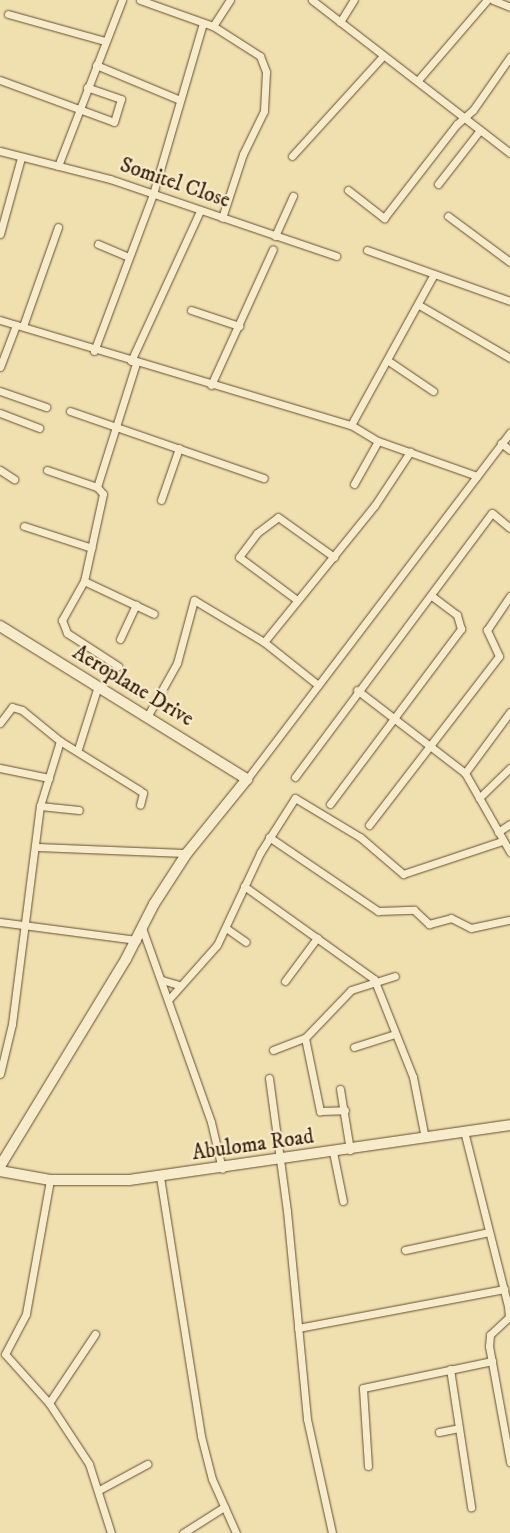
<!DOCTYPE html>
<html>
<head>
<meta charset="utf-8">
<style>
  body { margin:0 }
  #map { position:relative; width:510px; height:1533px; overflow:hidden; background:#f1e0af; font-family:"IM FELL DW Pica",serif }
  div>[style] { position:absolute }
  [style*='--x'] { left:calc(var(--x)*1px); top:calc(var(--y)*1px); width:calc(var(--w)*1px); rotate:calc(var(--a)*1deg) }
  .roads { filter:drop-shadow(0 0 1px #664e32) drop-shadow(0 0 1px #664e32) }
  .street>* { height:7px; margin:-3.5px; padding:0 3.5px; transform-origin:3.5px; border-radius:3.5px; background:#f6ebcb }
  .secondary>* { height:10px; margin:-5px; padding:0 5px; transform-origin:5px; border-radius:5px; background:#f6ebcb }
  span { translate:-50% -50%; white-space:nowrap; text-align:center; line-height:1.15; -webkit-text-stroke:4.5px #f6ebcb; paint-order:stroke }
  .street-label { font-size:21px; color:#381e09 }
</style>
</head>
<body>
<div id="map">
  <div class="roads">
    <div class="street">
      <div style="--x:140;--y:0;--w:77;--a:19.6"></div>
      <div style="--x:213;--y:26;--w:56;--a:32.6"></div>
      <div style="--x:260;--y:56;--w:17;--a:69"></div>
      <div style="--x:266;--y:72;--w:39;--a:93"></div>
      <div style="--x:264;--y:111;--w:48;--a:116"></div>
      <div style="--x:243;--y:154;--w:67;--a:108.2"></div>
      <div style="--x:312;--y:0;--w:250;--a:37.7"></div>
      <div style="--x:493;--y:0;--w:18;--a:22"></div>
      <div style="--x:8;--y:14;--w:101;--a:15.6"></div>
      <div style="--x:340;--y:22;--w:26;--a:-58"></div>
      <div style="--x:213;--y:26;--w:31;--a:-57"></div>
      <div style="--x:96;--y:65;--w:91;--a:22.6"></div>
      <div style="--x:419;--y:79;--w:104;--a:-49.3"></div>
      <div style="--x:0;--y:80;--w:121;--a:20.2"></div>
      <div style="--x:114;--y:122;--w:24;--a:-73"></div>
      <div style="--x:121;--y:99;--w:36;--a:-161"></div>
      <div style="--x:0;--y:151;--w:114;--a:14.3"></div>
      <div style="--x:110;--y:179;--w:239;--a:18.8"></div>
      <div style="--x:292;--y:156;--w:135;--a:-47.7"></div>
      <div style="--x:58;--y:166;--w:178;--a:-68.9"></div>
      <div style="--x:438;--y:184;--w:68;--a:-52.1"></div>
      <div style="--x:348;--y:190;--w:46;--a:37.9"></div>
      <div style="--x:384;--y:218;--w:119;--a:-52.2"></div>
      <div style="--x:457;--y:124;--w:21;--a:-41"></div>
      <div style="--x:473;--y:110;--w:65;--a:-55.1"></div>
      <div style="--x:448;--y:216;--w:77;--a:36.6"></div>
      <div style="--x:0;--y:234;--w:79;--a:-74.6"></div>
      <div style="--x:275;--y:236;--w:44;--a:-65.8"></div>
      <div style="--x:98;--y:244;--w:33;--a:23"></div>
      <div style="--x:367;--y:250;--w:152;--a:19.6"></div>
      <div style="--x:419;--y:305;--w:105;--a:30.2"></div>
      <div style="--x:191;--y:310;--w:51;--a:18.4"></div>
      <div style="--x:0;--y:320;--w:366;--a:16.7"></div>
      <div style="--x:351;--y:425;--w:31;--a:31"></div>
      <div style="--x:378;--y:441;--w:105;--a:19.5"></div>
      <div style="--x:23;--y:326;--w:105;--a:-70.5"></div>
      <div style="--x:94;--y:351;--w:168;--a:-69.4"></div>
      <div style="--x:153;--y:194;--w:175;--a:-73.7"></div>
      <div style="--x:131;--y:361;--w:165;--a:-65.3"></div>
      <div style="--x:390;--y:362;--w:52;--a:34"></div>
      <div style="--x:0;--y:367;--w:45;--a:-69.1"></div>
      <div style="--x:211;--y:385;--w:149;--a:-65.5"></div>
      <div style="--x:0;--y:391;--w:49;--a:19.2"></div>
      <div style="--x:70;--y:411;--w:205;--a:19.1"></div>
      <div style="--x:0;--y:413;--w:42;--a:21"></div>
      <div style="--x:351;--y:425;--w:172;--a:-61.2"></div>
      <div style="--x:501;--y:443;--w:11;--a:38"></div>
      <div style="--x:0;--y:470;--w:17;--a:33"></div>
      <div style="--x:47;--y:470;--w:53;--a:18.8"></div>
      <div style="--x:97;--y:487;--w:9;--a:49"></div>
      <div style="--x:103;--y:494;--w:89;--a:102.3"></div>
      <div style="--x:84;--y:581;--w:45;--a:119.4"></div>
      <div style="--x:62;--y:620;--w:14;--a:69"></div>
      <div style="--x:67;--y:633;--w:61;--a:32.9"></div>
      <div style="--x:354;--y:484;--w:49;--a:-60.8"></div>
      <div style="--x:97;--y:487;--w:130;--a:-72.5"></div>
      <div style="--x:161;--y:500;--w:55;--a:-70.9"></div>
      <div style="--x:24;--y:526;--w:71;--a:17.9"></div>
      <div style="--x:84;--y:581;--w:77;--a:25.2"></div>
      <div style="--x:297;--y:600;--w:72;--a:-143.4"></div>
      <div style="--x:239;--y:557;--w:30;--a:-53"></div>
      <div style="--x:257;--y:533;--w:26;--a:-37"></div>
      <div style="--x:278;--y:517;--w:69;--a:35.5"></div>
      <div style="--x:120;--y:639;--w:38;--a:-65"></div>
      <div style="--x:264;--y:642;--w:176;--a:-51"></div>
      <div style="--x:375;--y:505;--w:64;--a:-56.6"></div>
      <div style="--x:357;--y:690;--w:136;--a:37.5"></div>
      <div style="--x:465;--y:773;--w:91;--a:60.3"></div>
      <div style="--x:147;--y:717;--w:62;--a:-60.9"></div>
      <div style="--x:177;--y:663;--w:65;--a:-74.9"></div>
      <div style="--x:194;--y:600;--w:82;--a:31"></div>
      <div style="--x:264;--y:642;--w:69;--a:38.5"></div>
      <div style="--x:0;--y:723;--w:20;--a:-53"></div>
      <div style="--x:12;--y:707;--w:10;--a:17"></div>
      <div style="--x:22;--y:710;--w:49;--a:39.2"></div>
      <div style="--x:60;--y:741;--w:93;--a:31.8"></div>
      <div style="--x:139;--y:790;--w:5;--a:37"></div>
      <div style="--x:143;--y:793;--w:12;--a:104"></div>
      <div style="--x:78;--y:749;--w:66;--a:-72.4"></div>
      <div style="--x:0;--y:768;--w:50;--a:11.5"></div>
      <div style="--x:465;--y:773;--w:76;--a:-53.6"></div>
      <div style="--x:295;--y:777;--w:329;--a:-53.3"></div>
      <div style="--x:492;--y:513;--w:23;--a:40"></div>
      <div style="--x:247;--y:779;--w:435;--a:-52.8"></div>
      <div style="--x:479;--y:798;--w:43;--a:-44.1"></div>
      <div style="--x:330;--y:804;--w:219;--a:-53.2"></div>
      <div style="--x:461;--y:629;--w:15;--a:-106"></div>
      <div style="--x:457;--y:615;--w:31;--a:-143"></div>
      <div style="--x:40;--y:806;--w:39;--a:6"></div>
      <div style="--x:369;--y:825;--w:213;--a:-52.4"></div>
      <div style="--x:499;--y:656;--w:29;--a:-115"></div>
      <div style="--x:487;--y:630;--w:41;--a:-55.9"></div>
      <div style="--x:498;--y:832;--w:14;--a:-34"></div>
      <div style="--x:269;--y:837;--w:132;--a:34.2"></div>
      <div style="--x:378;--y:911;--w:36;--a:-2"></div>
      <div style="--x:414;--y:910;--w:21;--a:43"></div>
      <div style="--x:429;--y:924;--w:23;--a:-15"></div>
      <div style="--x:451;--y:918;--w:22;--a:27"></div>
      <div style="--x:471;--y:928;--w:40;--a:-12"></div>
      <div style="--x:35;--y:847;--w:152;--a:2.3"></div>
      <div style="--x:244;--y:886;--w:160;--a:35.6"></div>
      <div style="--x:374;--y:979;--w:105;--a:68.3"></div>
      <div style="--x:413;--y:1077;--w:62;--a:78.9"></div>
      <div style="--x:0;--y:922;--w:138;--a:7.5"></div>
      <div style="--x:142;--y:928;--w:206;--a:70.4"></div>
      <div style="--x:211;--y:1122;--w:48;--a:76.8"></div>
      <div style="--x:226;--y:928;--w:24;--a:35"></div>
      <div style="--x:162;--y:980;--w:17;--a:17"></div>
      <div style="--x:285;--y:981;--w:54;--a:-53.3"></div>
      <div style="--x:169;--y:999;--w:72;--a:-48.4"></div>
      <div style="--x:217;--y:945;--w:102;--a:-64.9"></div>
      <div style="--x:260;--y:853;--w:65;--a:-57.5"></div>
      <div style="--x:295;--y:798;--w:76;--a:31"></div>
      <div style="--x:360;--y:837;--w:57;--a:40.7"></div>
      <div style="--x:403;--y:874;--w:104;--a:-18.4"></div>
      <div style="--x:305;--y:1038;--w:75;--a:78.4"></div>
      <div style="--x:320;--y:1111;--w:25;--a:-2"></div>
      <div style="--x:354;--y:1047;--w:43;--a:-17.6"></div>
      <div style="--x:273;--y:1050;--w:34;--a:-21"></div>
      <div style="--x:305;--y:1038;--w:66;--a:-46.2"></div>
      <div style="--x:351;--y:990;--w:46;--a:-17.7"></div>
      <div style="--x:0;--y:1074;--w:51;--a:-76.5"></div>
      <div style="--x:12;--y:1024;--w:220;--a:-82.7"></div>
      <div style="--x:40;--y:806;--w:68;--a:-72.9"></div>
      <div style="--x:269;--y:1078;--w:134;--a:82.3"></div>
      <div style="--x:287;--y:1211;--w:209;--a:84.5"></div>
      <div style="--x:307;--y:1419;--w:117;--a:77.6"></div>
      <div style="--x:340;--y:1089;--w:62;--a:80.7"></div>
      <div style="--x:464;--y:1131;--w:180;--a:75.9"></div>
      <div style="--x:508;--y:1306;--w:11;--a:85"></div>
      <div style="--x:509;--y:1317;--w:26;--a:137"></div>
      <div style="--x:490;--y:1335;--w:11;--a:95"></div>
      <div style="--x:489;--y:1346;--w:118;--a:79.7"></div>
      <div style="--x:333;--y:1152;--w:50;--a:78.5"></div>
      <div style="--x:160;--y:1177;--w:262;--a:81"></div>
      <div style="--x:201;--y:1436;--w:44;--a:75.7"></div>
      <div style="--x:212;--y:1479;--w:59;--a:66"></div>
      <div style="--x:50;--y:1180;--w:136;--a:100.2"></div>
      <div style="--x:26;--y:1314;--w:45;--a:117.7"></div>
      <div style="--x:5;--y:1354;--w:66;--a:48.1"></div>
      <div style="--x:49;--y:1403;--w:73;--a:56.7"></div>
      <div style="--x:89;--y:1464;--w:72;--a:72.3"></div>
      <div style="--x:405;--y:1250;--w:86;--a:-12.1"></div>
      <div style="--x:298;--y:1328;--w:210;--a:-10.7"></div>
      <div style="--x:450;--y:1369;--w:140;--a:81.3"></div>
      <div style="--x:49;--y:1403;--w:83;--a:-56.3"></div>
      <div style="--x:439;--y:1432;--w:20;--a:-11"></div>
      <div style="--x:368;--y:1466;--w:78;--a:-93.7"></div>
      <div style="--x:363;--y:1388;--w:132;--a:-11.8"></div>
      <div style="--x:99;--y:1490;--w:55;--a:-28.4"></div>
      <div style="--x:183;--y:1533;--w:49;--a:-32.4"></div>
    </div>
    <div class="secondary">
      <div style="--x:0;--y:626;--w:291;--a:31.8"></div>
      <div style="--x:247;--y:779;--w:95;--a:129"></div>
      <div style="--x:187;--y:853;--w:61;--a:122.9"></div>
      <div style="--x:154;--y:904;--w:62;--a:117"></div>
      <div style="--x:126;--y:959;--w:242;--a:121.3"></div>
      <div style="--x:0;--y:1171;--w:51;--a:10.2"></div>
      <div style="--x:50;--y:1180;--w:79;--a:0"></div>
      <div style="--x:129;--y:1180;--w:385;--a:-8.2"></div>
    </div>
  </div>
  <div class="street-label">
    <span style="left:175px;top:183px;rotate:19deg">Somitel Close</span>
    <span style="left:133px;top:686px;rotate:31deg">Aeroplane Drive</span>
    <span style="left:253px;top:1145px;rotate:-8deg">Abuloma Road</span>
  </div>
</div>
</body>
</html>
